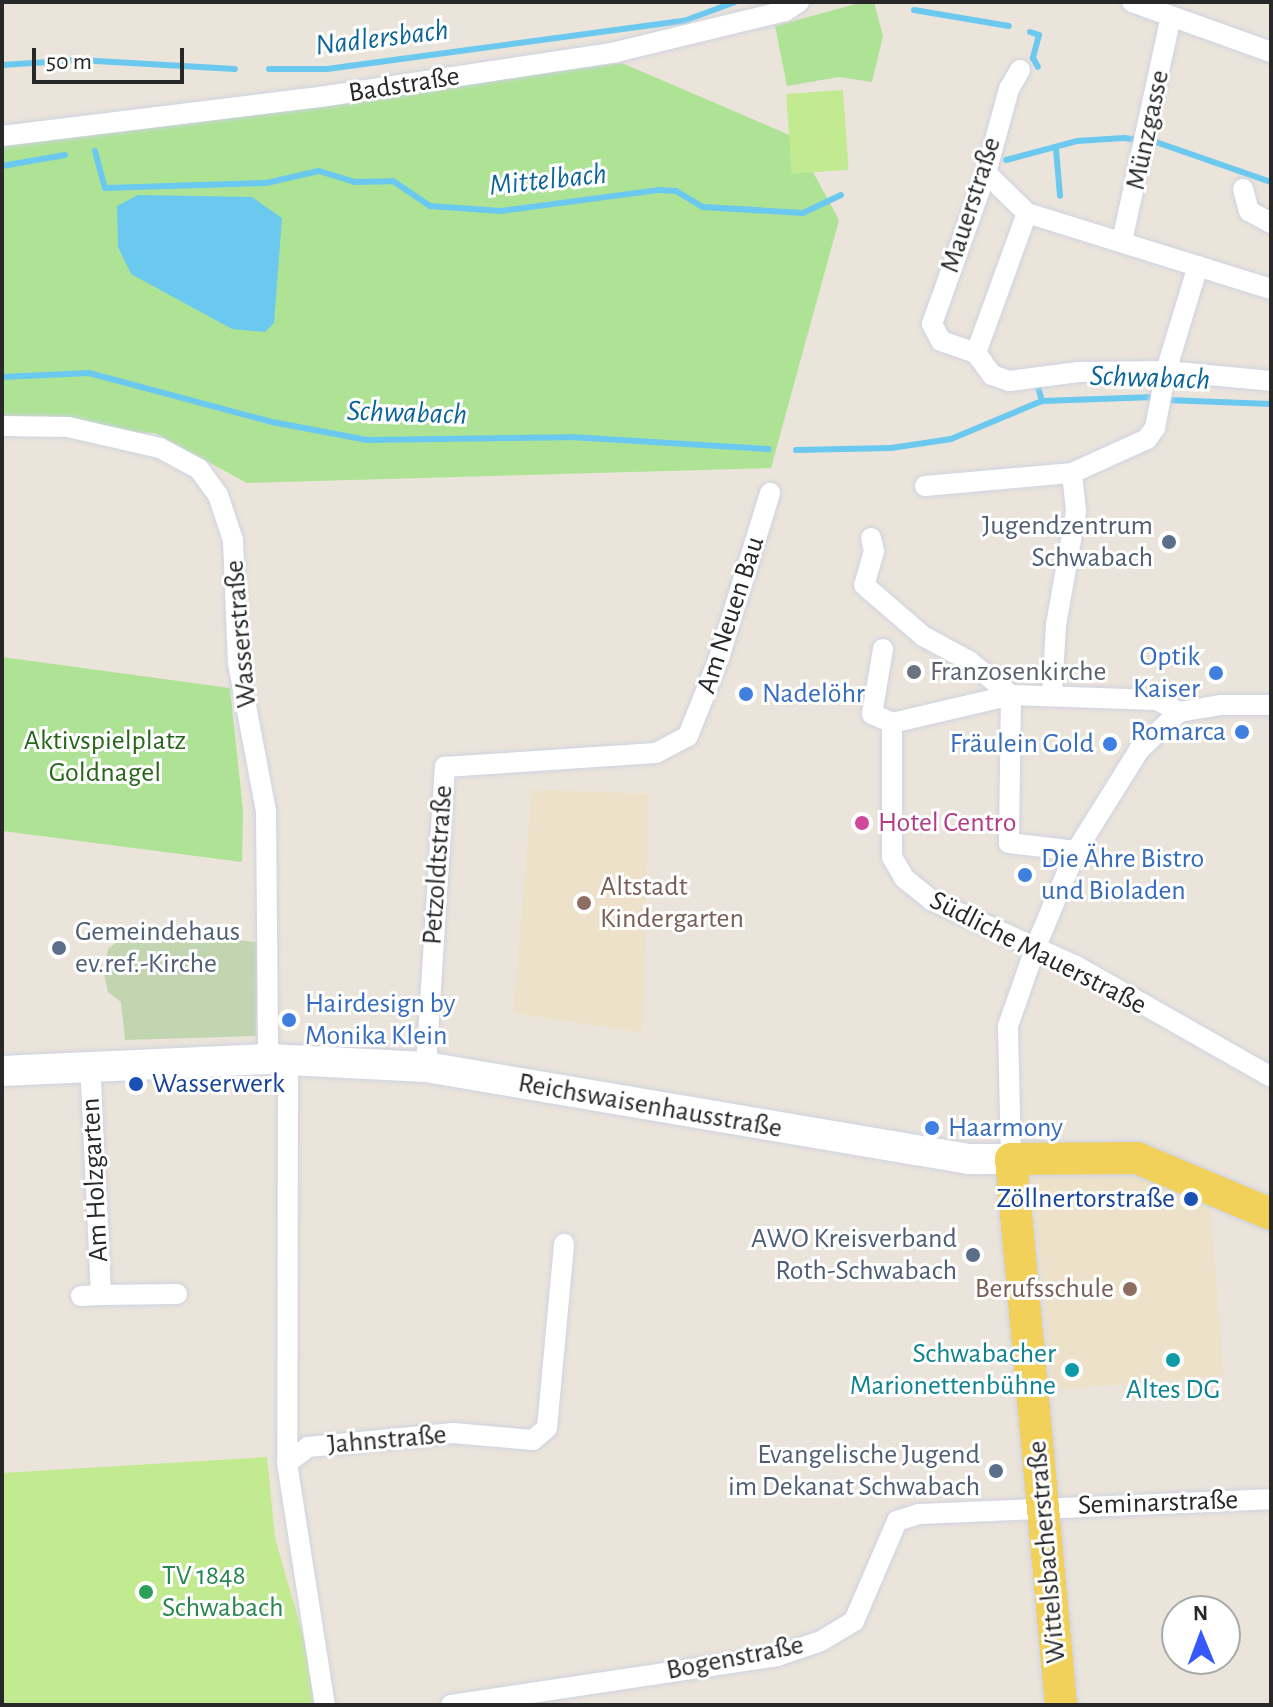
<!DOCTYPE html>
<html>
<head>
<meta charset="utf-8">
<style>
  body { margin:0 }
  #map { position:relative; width:1273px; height:1707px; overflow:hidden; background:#ebe4da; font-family:"Alegreya Sans",sans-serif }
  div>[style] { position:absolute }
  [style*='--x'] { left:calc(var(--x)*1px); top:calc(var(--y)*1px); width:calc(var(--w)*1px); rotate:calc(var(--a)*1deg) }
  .education>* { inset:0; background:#ede2c9 }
  .green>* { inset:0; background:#aee395 }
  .cemetery>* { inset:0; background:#c2d5b1 }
  .pitch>* { inset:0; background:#c2ea91; transform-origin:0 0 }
  .water>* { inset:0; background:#6bc9ef }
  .stream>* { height:6px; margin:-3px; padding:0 3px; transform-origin:3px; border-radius:3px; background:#6bc9ef }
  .roads { filter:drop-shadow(0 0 2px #cfd2e2) drop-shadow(0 0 2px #cfd2e2) }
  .street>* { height:20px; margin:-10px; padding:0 10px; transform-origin:10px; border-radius:10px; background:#fff }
  .secondary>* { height:30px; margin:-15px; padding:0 15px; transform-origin:15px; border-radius:15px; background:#fff }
  .primary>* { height:32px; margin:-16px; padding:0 16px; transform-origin:16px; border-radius:16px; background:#f1d159 }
  .dots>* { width:22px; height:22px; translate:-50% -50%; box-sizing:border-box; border:4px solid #fff; border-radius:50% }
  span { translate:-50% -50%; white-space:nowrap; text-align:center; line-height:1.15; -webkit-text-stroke:6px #fff; paint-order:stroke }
  .street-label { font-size:28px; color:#282828 }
  .service-label { font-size:28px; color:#4e5e75 }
  .right { translate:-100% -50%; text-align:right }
  .left { translate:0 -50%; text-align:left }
  .shop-label { font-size:28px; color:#366cbe }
  .worship-label { font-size:28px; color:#5b616d }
  .park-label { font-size:28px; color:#276519 }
  .hotel-label { font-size:28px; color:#b23c85 }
  .education-label { font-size:28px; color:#785e54 }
  .transit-label { font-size:28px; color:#164399 }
  .culture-label { font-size:28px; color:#0d838f }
  .leisure-label { font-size:28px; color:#27864d }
  .water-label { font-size:30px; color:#0c6599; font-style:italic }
  .frame { position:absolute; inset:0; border:4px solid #282828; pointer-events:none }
  .north { position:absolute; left:1161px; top:1595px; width:80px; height:80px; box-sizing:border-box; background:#fff; border:2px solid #a9a9a9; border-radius:50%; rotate:359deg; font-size:22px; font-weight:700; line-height:32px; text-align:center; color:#282828 }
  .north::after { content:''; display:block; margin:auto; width:28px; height:36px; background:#3758fb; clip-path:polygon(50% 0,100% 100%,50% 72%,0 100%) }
  .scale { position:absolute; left:32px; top:48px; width:152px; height:36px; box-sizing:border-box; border:4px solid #282828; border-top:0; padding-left:10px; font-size:24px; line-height:28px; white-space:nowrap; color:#282828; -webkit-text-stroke:6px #fff; paint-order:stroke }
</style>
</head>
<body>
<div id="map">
  <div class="education">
    <div style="clip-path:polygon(532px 789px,649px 794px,643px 1033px,513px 1013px)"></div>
    <div style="clip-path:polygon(1133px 1171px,1210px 1202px,1224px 1376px,1053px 1390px,1032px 1178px)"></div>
  </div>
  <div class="green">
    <div style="clip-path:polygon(863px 2px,874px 2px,883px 36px,872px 82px,839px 77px,787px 86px,775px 26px)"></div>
    <div style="clip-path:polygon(622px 63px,794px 137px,839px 220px,771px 468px,247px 483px,155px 433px,2px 429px,2px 142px)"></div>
    <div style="clip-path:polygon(2px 657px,230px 688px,243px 811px,242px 862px,2px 831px)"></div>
  </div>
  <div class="cemetery">
    <div style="clip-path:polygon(132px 930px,257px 942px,256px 1036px,125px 1040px,121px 1002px,108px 992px,104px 974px,108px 949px)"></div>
  </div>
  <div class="pitch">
    <div style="left:843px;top:90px;width:80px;height:57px;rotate:86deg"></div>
    <div style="clip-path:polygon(267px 1457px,275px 1538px,306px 1646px,314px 1705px,2px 1705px,2px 1473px)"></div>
  </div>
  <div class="water">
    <div style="clip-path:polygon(138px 195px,252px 197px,282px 218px,274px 323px,265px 332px,232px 329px,131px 274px,118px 247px,117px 206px)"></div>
  </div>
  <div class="stream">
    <div style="--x:914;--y:10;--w:96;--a:9.6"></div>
    <div style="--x:1030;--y:32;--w:9;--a:18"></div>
    <div style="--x:1039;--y:35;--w:24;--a:105"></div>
    <div style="--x:1033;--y:58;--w:10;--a:61"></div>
    <div style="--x:2;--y:65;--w:77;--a:-3.7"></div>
    <div style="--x:79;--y:60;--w:156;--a:3.3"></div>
    <div style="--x:269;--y:69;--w:58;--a:0"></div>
    <div style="--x:327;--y:69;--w:360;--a:-7.7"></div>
    <div style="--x:684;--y:21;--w:54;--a:-20.4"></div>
    <div style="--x:1056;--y:149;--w:47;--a:85.1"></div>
    <div style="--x:95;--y:151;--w:38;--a:75"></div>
    <div style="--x:105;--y:188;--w:161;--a:-1.8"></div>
    <div style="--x:266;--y:183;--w:54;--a:-12.8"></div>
    <div style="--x:319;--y:171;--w:37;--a:17"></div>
    <div style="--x:354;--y:182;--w:39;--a:-1"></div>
    <div style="--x:393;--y:181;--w:45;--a:34"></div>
    <div style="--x:430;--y:206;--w:71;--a:4"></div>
    <div style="--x:501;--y:211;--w:158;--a:-7.6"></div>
    <div style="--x:658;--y:190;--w:18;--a:3"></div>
    <div style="--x:676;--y:191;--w:31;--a:31"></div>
    <div style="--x:703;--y:207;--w:100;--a:3.4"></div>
    <div style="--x:803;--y:213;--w:42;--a:-25.3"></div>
    <div style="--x:1006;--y:160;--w:73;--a:-15"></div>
    <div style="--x:1077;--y:141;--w:47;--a:-3.7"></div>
    <div style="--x:1124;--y:138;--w:32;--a:7"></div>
    <div style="--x:1156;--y:142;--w:122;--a:19.2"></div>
    <div style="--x:2;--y:166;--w:64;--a:-9.9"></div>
    <div style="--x:2;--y:377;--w:87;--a:-2.6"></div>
    <div style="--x:89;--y:373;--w:189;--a:15"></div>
    <div style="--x:272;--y:422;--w:97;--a:10.7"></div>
    <div style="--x:367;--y:440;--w:204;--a:-0.8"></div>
    <div style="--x:571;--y:437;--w:198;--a:3.5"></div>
    <div style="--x:1038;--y:387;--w:15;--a:74"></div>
    <div style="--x:1166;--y:400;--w:105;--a:2.2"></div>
    <div style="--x:796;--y:450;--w:95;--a:-1.2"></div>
    <div style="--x:891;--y:448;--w:61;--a:-8.5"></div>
    <div style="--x:951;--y:439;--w:99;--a:-22.7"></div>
    <div style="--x:1042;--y:401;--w:113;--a:-2"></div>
  </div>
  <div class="roads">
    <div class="street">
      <div style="--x:1132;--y:2;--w:148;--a:19.8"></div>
      <div style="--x:1020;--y:70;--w:22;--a:120"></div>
      <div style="--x:1009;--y:89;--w:87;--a:105.3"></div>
      <div style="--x:986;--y:173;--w:160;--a:109.7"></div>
      <div style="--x:932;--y:324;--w:19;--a:62"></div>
      <div style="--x:941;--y:341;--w:37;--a:19"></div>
      <div style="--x:976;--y:353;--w:27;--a:54"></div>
      <div style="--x:992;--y:375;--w:18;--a:19"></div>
      <div style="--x:1009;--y:381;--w:70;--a:-7.4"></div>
      <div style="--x:1078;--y:372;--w:88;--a:-0.7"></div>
      <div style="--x:1166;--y:371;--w:105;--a:5.4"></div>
      <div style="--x:2;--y:136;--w:320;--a:-7"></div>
      <div style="--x:320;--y:97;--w:299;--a:-8.6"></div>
      <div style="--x:616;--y:52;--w:174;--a:-13.6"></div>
      <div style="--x:785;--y:11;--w:17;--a:-33"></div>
      <div style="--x:986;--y:173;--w:57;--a:44.3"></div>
      <div style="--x:1027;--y:213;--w:256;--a:17.3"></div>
      <div style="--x:1243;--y:189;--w:23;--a:75"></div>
      <div style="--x:1249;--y:211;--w:25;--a:29"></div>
      <div style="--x:1122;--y:241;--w:229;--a:-77.7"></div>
      <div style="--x:976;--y:353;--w:149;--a:-70"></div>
      <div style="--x:2;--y:426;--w:66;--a:0.9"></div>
      <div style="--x:68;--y:427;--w:94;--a:12.9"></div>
      <div style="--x:160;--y:448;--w:44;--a:28.3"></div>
      <div style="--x:199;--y:469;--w:32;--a:54"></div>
      <div style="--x:218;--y:495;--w:47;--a:71.6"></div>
      <div style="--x:233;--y:540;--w:123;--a:87.7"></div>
      <div style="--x:238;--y:663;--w:151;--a:79.3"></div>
      <div style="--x:266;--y:811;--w:248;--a:89.5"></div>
      <div style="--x:925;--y:486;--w:148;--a:-5.1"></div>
      <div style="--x:1072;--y:473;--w:82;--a:-24.4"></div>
      <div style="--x:1147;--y:439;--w:14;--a:-54"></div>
      <div style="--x:1155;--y:428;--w:58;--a:-79.1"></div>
      <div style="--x:1166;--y:371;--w:110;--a:-73.1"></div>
      <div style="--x:871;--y:538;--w:13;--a:77"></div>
      <div style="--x:874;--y:551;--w:35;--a:106"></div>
      <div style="--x:864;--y:585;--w:78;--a:40.8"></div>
      <div style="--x:923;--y:636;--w:52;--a:28.5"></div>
      <div style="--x:969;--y:661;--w:54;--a:39"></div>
      <div style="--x:883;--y:649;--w:66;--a:99.6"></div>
      <div style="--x:872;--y:714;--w:22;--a:24"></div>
      <div style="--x:892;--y:723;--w:122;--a:-13.2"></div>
      <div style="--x:1011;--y:695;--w:146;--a:2"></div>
      <div style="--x:1157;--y:700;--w:25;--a:29"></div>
      <div style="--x:1052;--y:694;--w:69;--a:-86.7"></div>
      <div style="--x:1056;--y:625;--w:116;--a:-80"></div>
      <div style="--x:1076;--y:511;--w:38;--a:-96"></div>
      <div style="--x:1011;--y:695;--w:148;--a:90.8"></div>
      <div style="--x:1009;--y:843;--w:67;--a:6.8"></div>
      <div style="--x:1179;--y:712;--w:43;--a:-9.5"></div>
      <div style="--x:1221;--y:705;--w:50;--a:0"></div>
      <div style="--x:892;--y:723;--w:134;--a:90"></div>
      <div style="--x:892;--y:857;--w:24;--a:60"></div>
      <div style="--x:904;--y:878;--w:35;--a:39"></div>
      <div style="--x:931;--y:900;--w:159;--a:24.5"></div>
      <div style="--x:1076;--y:966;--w:224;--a:29.6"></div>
      <div style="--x:288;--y:1060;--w:403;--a:90.1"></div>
      <div style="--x:287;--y:1463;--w:245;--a:81.1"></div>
      <div style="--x:426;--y:1067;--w:301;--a:-86.4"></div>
      <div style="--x:445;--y:767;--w:211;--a:-3.8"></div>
      <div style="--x:656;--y:753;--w:36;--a:-28"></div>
      <div style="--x:688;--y:736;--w:84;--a:-68.3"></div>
      <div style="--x:719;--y:658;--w:173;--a:-72.8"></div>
      <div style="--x:1011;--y:1159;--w:133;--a:-91.3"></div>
      <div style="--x:1008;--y:1026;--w:85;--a:-70.7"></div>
      <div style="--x:1036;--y:946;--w:103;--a:-67.2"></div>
      <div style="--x:1076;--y:851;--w:119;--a:-58"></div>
      <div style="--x:1139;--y:750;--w:55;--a:-43.5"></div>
      <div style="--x:101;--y:1295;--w:76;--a:-0.8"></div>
      <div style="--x:81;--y:1296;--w:20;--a:-3"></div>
      <div style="--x:101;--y:1295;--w:230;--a:-92.7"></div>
      <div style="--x:287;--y:1463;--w:26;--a:-37"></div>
      <div style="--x:308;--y:1447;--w:146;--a:-5.5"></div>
      <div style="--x:453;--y:1433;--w:80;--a:5"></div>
      <div style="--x:533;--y:1440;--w:18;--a:-41"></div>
      <div style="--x:547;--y:1428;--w:185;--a:-84.7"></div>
      <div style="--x:451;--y:1705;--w:330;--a:-8.5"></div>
      <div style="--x:777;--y:1656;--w:46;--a:-18.8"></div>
      <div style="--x:821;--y:1641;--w:39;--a:-31"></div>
      <div style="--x:854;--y:1621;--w:109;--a:-66.7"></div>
      <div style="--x:897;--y:1521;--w:22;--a:-18"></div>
      <div style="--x:918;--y:1514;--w:353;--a:-2.4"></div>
    </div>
    <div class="secondary">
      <div style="--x:2;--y:1071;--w:266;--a:-2.6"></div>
      <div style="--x:268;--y:1059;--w:158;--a:2.9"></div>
      <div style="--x:426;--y:1067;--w:551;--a:9.62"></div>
      <div style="--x:969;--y:1159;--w:42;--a:0"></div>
    </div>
    <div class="primary">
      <div style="--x:1061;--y:1705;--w:548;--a:-95.23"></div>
      <div style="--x:1011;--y:1159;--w:126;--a:-0.5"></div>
      <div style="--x:1137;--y:1158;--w:145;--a:22.7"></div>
    </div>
  </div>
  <div class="dots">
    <div style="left:1169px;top:542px;background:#5c6f8a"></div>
    <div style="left:914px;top:672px;background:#6b7280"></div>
    <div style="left:1216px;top:673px;background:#3f7fe0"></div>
    <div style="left:746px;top:694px;background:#3f7fe0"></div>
    <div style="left:1242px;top:732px;background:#3f7fe0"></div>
    <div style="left:1110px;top:744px;background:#3f7fe0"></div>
    <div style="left:862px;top:823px;background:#d1479c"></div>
    <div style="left:1025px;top:875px;background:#3f7fe0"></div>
    <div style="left:584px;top:903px;background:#8d6e63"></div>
    <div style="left:59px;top:948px;background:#5c6f8a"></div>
    <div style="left:289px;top:1020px;background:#3f7fe0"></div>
    <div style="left:136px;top:1084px;background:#1a4fb4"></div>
    <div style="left:932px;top:1128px;background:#3f7fe0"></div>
    <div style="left:1191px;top:1199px;background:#1a4fb4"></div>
    <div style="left:973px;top:1255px;background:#5c6f8a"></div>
    <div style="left:1130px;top:1289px;background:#8d6e63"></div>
    <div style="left:1173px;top:1360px;background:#0f9aa8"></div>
    <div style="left:1072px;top:1370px;background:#0f9aa8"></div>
    <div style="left:996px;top:1471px;background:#5c6f8a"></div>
    <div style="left:146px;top:1592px;background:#2e9e5b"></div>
  </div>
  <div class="street-label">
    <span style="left:404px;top:85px;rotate:-9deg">Badstraße</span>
    <span style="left:1148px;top:130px;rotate:-78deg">Münzgasse</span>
    <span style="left:971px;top:205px;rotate:-72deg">Mauerstraße</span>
    <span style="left:731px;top:615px;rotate:-72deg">Am Neuen Bau</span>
    <span style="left:241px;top:634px;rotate:-95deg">Wasserstraße</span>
    <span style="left:438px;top:865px;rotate:-86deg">Petzoldtstraße</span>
    <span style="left:1038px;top:953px;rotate:27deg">Südliche Mauerstraße</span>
    <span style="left:650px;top:1106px;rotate:10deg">Reichswaisenhausstraße</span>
    <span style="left:95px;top:1180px;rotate:-93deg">Am Holzgarten</span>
    <span style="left:387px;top:1440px;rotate:-5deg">Jahnstraße</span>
    <span style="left:1158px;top:1503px;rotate:-2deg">Seminarstraße</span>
    <span style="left:1047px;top:1552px;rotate:-95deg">Wittelsbacherstraße</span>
    <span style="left:735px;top:1658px;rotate:-11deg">Bogenstraße</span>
  </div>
  <div class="service-label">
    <span class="right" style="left:1153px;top:542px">Jugendzentrum<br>Schwabach</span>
    <span class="left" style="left:75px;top:948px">Gemeindehaus<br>ev.ref.-Kirche</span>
    <span class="right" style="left:957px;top:1255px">AWO Kreisverband<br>Roth-Schwabach</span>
    <span class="right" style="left:980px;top:1471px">Evangelische Jugend<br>im Dekanat Schwabach</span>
  </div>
  <div class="shop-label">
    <span class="right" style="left:1200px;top:673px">Optik<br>Kaiser</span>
    <span class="left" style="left:762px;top:694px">Nadelöhr</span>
    <span class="right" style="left:1226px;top:732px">Romarca</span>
    <span class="right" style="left:1094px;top:744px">Fräulein Gold</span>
    <span class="left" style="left:1041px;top:875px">Die Ähre Bistro<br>und Bioladen</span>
    <span class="left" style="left:305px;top:1020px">Hairdesign by<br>Monika Klein</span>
    <span class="left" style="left:948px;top:1128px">Haarmony</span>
  </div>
  <div class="worship-label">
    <span class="left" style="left:930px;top:672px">Franzosenkirche</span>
  </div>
  <div class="park-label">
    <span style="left:105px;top:757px">Aktivspielplatz<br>Goldnagel</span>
  </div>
  <div class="hotel-label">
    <span class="left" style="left:878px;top:823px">Hotel Centro</span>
  </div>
  <div class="education-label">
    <span class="left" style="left:600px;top:903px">Altstadt<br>Kindergarten</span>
    <span class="right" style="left:1114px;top:1289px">Berufsschule</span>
  </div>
  <div class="transit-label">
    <span class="left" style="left:152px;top:1084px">Wasserwerk</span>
    <span class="right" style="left:1175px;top:1199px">Zöllnertorstraße</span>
  </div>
  <div class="culture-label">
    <span class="right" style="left:1056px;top:1370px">Schwabacher<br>Marionettenbühne</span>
    <span style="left:1173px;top:1390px">Altes DG</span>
  </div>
  <div class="leisure-label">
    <span class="left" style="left:162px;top:1592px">TV 1848<br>Schwabach</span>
  </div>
  <div class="water-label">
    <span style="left:382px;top:38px;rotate:-7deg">Nadlersbach</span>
    <span style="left:548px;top:180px;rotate:-6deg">Mittelbach</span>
    <span style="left:1150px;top:378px;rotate:2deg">Schwabach</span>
    <span style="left:407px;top:413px;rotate:2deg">Schwabach</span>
  </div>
  <div class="frame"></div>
  <div class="north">N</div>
  <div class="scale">50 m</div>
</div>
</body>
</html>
